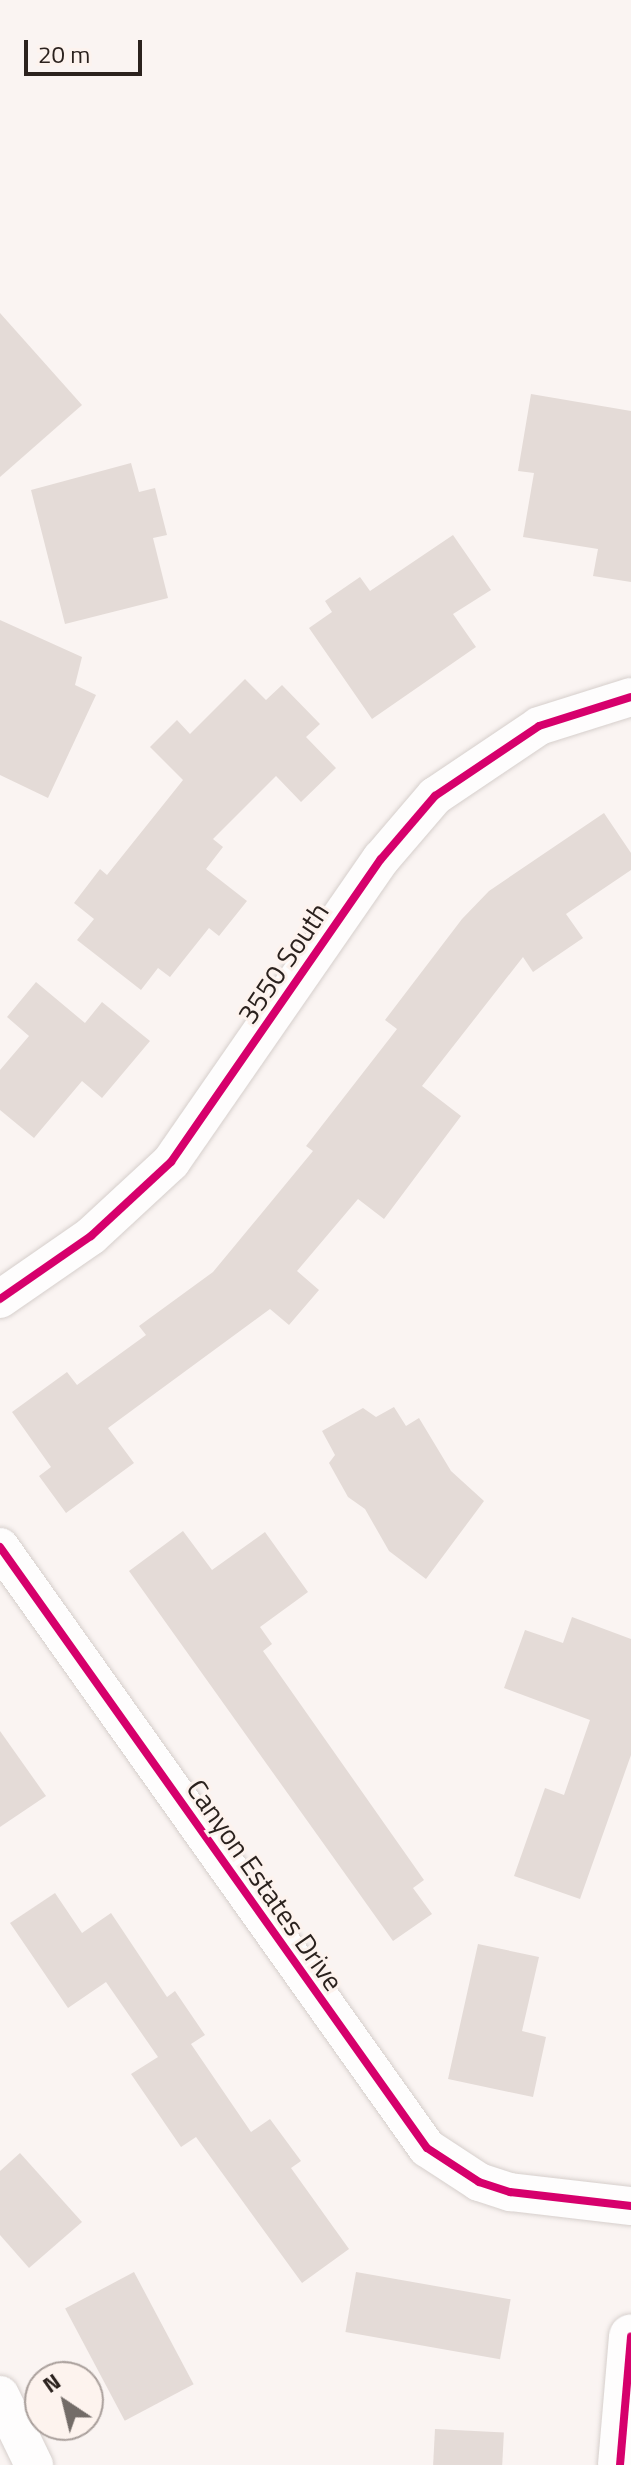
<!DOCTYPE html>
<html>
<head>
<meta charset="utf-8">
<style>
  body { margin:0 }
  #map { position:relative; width:631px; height:2465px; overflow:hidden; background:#faf4f2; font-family:"Titillium Web",sans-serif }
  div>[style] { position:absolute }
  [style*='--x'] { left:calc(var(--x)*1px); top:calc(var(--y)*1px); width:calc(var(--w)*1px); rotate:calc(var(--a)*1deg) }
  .building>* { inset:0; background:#e4dbd7; transform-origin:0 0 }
  .roads { filter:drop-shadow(0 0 2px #d6cfcc) drop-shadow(0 0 2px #d6cfcc) }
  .minor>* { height:38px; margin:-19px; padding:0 19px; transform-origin:19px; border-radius:19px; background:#fefdfd }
  .secondary>* { height:44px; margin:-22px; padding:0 22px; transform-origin:22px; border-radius:22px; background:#fefdfd }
  .cycleway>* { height:8px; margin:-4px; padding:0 4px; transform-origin:4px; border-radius:4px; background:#d6006c }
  span { translate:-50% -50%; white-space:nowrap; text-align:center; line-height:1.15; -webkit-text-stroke:6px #fdf3ee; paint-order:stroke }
  .street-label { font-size:28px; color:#2b221e }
  .north { position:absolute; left:24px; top:2361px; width:80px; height:80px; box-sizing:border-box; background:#fdf3ee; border:2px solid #a99f9b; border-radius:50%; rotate:325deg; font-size:22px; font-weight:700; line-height:32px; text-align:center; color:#2b221e }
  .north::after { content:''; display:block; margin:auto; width:28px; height:36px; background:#736c68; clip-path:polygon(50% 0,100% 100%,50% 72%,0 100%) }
  .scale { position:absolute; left:24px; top:40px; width:118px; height:36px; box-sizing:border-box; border:4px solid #2b221e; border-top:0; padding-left:10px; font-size:24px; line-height:28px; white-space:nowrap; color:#2b221e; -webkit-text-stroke:6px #fdf3ee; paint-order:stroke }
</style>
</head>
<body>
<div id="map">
  <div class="building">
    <div style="clip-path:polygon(0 313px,82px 405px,0 477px)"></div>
    <div style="clip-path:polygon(531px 394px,631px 411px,631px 582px,593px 576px,598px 549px,523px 537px,534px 473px,518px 471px)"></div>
    <div style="clip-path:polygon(131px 463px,139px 492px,155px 488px,167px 535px,153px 538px,168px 598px,65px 624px,31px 490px)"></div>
    <div style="clip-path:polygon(453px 535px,491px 590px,453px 614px,476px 647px,372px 719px,309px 628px,332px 612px,325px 601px,360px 577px,370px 591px)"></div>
    <div style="clip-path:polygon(0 620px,82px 657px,75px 685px,96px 695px,48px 798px,0 775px)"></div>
    <div style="clip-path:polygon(245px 679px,266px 700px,282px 685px,320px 724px,306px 737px,336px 768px,301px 802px,276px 776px,213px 839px,223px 847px,206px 869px,247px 901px,219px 936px,209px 928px,170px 977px,158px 968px,141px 990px,77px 940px,94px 919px,74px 903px,100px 869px,107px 875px,183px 780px,150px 747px,177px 720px,190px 734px)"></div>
    <div style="clip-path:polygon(604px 813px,631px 853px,631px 870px,566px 914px,583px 938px,533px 972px,523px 957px,422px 1086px,461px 1116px,384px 1219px,358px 1199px,297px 1271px,319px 1290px,289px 1325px,270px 1309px,108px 1428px,134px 1463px,66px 1513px,39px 1476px,51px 1467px,12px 1412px,67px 1372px,77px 1385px,146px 1335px,139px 1326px,213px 1272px,313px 1151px,306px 1146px,397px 1029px,385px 1020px,462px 919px,489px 891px)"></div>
    <div style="clip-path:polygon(36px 982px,85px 1023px,102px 1002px,150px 1041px,102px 1098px,82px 1081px,34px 1138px,0 1110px,0 1070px,29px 1036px,7px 1017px)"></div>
    <div style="clip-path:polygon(394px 1407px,406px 1426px,419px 1418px,451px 1471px,484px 1501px,426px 1579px,389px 1551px,365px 1509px,348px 1497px,329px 1463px,335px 1455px,322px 1431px,363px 1408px,376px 1417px)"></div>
    <div style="clip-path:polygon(183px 1531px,212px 1570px,265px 1532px,308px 1592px,260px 1627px,272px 1644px,263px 1651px,424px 1880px,413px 1888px,432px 1914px,393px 1941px,129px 1571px)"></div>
    <div style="clip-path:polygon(572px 1617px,631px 1639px,631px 1755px,580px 1899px,514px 1876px,545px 1788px,564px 1795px,590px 1720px,504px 1688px,525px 1630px,563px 1643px)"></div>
    <div style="clip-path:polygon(0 1731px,46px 1796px,0 1827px)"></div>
    <div style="clip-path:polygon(55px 1893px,82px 1933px,111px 1913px,167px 1997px,175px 1991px,205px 2035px,191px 2044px,251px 2132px,270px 2119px,301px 2161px,291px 2168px,349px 2249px,302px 2283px,196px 2137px,181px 2147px,131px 2074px,158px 2057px,106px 1982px,68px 2008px,10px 1923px)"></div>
    <div style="clip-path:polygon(478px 1944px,539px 1957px,522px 2031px,546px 2037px,533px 2097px,448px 2079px)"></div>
    <div style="clip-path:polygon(20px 2153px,82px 2222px,29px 2268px,0 2235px,0 2171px)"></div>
    <div style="left:134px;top:2272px;width:127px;height:78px;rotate:62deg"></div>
    <div style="left:356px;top:2272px;width:157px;height:61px;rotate:10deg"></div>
    <div style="left:435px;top:2429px;width:69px;height:36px;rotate:3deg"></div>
  </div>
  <div class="roads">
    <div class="minor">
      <div style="--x:0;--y:1299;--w:111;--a:-34.7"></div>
      <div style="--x:91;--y:1236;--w:109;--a:-42.8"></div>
      <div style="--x:171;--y:1162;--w:369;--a:-55.3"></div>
      <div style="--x:381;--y:859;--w:83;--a:-49.4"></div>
      <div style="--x:435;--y:796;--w:125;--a:-33.9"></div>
      <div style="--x:539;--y:726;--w:96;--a:-17.5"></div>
      <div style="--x:0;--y:1547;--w:737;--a:54.61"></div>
      <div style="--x:427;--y:2148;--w:62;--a:33.2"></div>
      <div style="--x:479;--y:2182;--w:33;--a:18"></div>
      <div style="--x:510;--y:2192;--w:122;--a:6.6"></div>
      <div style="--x:0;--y:2395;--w:78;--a:64.1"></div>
    </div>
    <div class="secondary">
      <div style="--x:620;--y:2465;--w:129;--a:-85.1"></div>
    </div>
  </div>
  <div class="cycleway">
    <div style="--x:0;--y:1299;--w:111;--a:-34.7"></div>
    <div style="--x:91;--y:1236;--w:109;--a:-42.8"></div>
    <div style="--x:171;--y:1162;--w:369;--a:-55.3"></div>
    <div style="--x:381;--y:859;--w:83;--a:-49.4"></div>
    <div style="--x:435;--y:796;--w:125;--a:-33.9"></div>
    <div style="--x:539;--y:726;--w:96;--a:-17.5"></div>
    <div style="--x:0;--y:1547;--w:737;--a:54.61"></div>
    <div style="--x:427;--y:2148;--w:62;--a:33.2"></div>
    <div style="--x:479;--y:2182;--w:33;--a:18"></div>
    <div style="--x:510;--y:2192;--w:122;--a:6.6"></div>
    <div style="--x:620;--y:2465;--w:129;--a:-85.1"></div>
  </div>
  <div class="street-label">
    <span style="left:283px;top:963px;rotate:-56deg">3550 South</span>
    <span style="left:265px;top:1885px;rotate:55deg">Canyon Estates Drive</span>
  </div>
  <div class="north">N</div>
  <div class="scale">20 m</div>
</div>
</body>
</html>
